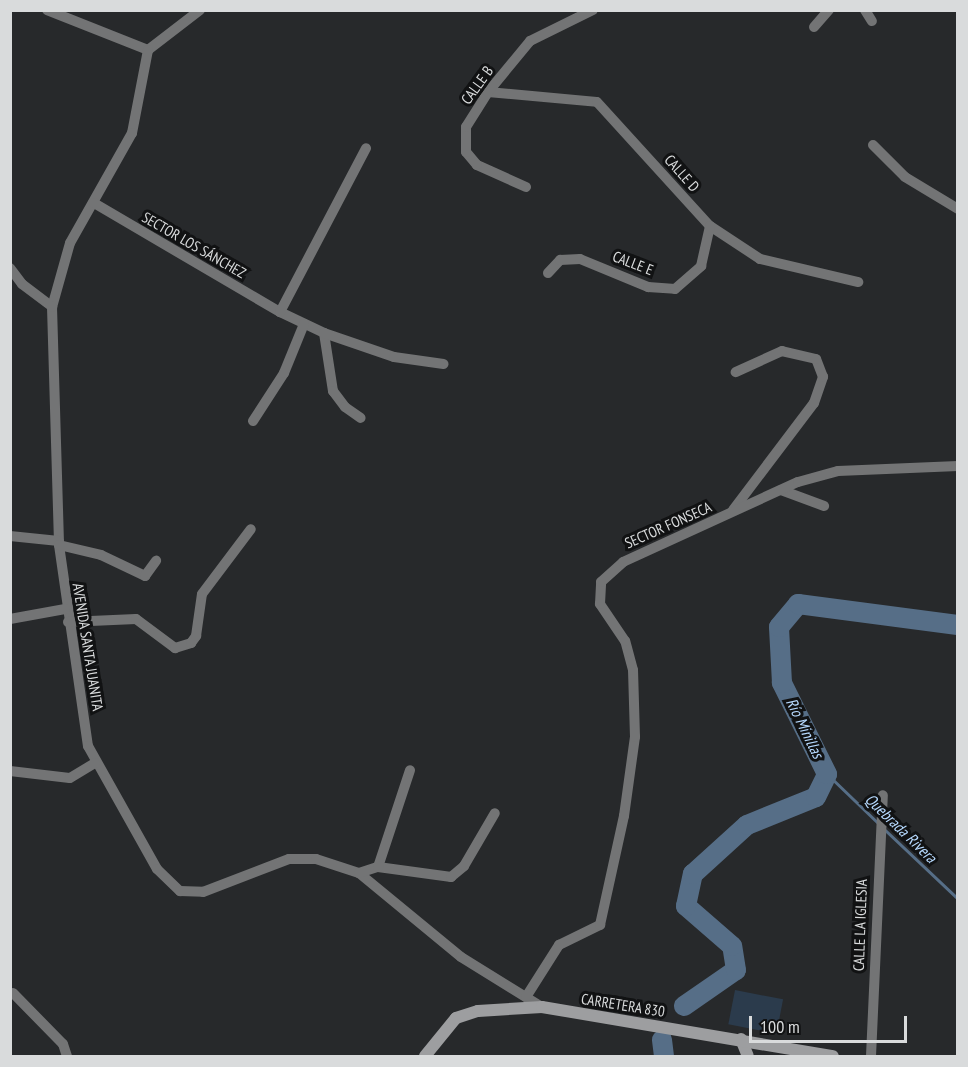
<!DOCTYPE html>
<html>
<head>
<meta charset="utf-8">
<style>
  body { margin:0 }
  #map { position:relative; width:968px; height:1067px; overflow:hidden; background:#27292b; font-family:"PT Sans Narrow",sans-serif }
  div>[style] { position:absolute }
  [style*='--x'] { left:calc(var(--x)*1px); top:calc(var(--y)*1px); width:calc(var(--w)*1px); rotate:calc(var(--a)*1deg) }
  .green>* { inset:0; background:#2b3b4c; transform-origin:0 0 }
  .stream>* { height:3px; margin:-1.5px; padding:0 1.5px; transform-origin:1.5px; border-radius:1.5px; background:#566e87 }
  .river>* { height:20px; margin:-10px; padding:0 10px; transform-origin:10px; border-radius:10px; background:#566e87 }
  .street>* { height:10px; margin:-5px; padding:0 5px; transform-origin:5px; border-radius:5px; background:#737475 }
  .secondary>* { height:12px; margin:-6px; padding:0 6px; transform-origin:6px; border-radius:6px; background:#9d9ea0 }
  span { translate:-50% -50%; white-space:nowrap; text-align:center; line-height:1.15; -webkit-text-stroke:6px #111213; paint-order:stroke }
  .street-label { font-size:15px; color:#d9dbdc }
  .water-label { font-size:16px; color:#b6d9fe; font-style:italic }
  .frame { position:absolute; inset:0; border:12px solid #d9dbdc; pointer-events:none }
  .scale { position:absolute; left:749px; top:1016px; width:158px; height:27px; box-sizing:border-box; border:3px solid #d9dbdc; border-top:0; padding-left:8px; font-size:18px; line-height:21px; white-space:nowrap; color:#d9dbdc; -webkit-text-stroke:4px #111213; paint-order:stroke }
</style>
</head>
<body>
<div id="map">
  <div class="green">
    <div style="left:735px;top:990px;width:49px;height:35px;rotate:11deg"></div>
  </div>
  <div class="stream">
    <div style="--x:827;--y:774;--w:71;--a:43.9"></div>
    <div style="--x:885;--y:830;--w:100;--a:43.4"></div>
  </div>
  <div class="river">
    <div style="--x:684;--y:1006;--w:63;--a:-34.7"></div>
    <div style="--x:736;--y:970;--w:24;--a:-99"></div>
    <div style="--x:732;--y:946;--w:61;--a:-139"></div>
    <div style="--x:686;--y:906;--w:33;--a:-78"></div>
    <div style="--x:693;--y:874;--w:73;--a:-42.2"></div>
    <div style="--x:747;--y:825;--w:74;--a:-22.1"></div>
    <div style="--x:816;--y:797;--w:25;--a:-64"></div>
    <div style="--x:827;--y:774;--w:102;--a:-116.3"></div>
    <div style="--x:782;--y:683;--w:56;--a:-93.1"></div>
    <div style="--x:779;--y:627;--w:30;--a:-50"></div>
    <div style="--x:798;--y:604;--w:161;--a:7.5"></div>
    <div style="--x:662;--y:1040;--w:16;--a:83"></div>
  </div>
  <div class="street">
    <div style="--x:47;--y:10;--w:109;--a:21.6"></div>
    <div style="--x:200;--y:10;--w:66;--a:142.4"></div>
    <div style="--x:148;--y:50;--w:85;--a:100.9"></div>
    <div style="--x:132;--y:133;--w:126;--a:119.4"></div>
    <div style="--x:70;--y:243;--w:66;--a:105.7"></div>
    <div style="--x:52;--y:307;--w:238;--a:88.3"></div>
    <div style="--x:59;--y:545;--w:203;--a:81.8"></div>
    <div style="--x:88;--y:746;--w:141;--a:60.7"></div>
    <div style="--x:157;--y:869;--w:32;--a:44"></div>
    <div style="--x:180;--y:891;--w:23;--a:2"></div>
    <div style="--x:203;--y:892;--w:92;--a:-21"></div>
    <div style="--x:289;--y:859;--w:27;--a:0"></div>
    <div style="--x:316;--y:859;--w:45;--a:18"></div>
    <div style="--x:359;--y:873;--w:132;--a:39.5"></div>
    <div style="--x:461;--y:957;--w:95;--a:31.7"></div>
    <div style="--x:865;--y:10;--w:13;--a:58"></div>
    <div style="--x:814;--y:27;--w:23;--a:-49"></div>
    <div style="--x:488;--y:92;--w:109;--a:5.2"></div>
    <div style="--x:597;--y:102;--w:168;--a:47.7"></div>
    <div style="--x:710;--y:226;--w:60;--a:33.4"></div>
    <div style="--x:760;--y:259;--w:101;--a:13.2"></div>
    <div style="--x:873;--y:145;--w:45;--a:45"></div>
    <div style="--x:905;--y:177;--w:62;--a:31.1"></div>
    <div style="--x:526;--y:187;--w:54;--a:-155.8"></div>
    <div style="--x:477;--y:165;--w:17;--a:-130"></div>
    <div style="--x:466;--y:152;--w:25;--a:-90"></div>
    <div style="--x:466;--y:127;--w:41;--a:-57.8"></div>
    <div style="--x:488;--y:92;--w:66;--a:-50.5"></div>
    <div style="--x:530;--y:41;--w:70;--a:-26.2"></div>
    <div style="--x:94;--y:203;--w:216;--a:30.4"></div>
    <div style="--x:280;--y:312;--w:49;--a:25.5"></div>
    <div style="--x:324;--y:333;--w:59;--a:81.2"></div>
    <div style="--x:333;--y:391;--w:20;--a:53"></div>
    <div style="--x:345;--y:407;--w:19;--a:35"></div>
    <div style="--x:10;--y:268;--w:20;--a:53"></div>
    <div style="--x:22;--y:284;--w:38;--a:37"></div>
    <div style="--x:548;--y:273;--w:18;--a:-47"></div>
    <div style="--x:560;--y:260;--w:20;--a:-3"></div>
    <div style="--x:580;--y:259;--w:74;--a:22.4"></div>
    <div style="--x:648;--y:287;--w:27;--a:4"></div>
    <div style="--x:675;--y:289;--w:35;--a:-41"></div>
    <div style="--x:701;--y:266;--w:41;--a:-77.3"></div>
    <div style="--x:280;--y:312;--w:185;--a:-62.3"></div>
    <div style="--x:324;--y:333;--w:74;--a:18.9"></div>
    <div style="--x:394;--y:357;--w:50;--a:8"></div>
    <div style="--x:253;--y:421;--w:57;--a:-57.1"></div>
    <div style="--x:284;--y:373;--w:53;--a:-67.8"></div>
    <div style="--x:781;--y:490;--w:46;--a:20.4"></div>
    <div style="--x:733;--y:510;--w:134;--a:-52.9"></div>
    <div style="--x:814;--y:403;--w:28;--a:-71"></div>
    <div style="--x:823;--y:377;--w:19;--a:-111"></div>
    <div style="--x:816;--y:359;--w:35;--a:-167"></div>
    <div style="--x:782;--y:351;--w:51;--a:155.5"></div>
    <div style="--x:10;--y:536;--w:49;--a:5.8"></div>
    <div style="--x:59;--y:545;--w:43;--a:13.4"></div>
    <div style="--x:101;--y:555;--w:49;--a:25.5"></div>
    <div style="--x:145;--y:576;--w:19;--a:-54"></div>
    <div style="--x:10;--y:619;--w:56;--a:-10.3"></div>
    <div style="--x:68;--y:622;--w:68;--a:-2.5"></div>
    <div style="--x:136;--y:619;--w:49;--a:36.6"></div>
    <div style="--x:175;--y:648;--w:17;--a:-17"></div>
    <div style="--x:191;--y:643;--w:9;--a:-54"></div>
    <div style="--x:196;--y:636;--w:42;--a:-81.9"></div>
    <div style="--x:202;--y:594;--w:81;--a:-53"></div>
    <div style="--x:10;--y:771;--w:60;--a:6.7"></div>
    <div style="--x:70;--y:778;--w:29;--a:-31"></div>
    <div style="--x:378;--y:867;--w:74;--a:7.8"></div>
    <div style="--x:451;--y:877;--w:17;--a:-40"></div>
    <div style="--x:464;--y:866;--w:61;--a:-59.7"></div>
    <div style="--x:359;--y:873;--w:20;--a:-18"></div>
    <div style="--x:378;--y:867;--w:102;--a:-71.7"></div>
    <div style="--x:13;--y:993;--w:71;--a:45.6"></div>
    <div style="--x:63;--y:1044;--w:13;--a:72"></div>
    <div style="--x:526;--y:997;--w:62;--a:-57.6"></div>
    <div style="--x:559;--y:945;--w:46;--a:-26"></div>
    <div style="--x:600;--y:925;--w:112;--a:-77.6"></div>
    <div style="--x:624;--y:816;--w:80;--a:-82.1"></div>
    <div style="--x:635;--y:737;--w:67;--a:-91.7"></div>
    <div style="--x:633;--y:670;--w:30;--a:-105"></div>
    <div style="--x:625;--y:641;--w:45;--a:-124"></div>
    <div style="--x:600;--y:604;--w:22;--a:-87"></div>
    <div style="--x:601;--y:582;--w:30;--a:-42"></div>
    <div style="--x:623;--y:562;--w:192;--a:-24.6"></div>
    <div style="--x:798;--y:482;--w:41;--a:-15.4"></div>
    <div style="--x:838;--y:471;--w:120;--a:-2.4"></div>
    <div style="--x:871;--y:1056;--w:261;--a:-87.4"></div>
  </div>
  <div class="secondary">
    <div style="--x:741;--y:1039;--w:18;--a:68"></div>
    <div style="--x:425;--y:1056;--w:49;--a:-50.8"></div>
    <div style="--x:456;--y:1018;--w:23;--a:-18"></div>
    <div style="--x:478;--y:1011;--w:64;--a:-3.6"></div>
    <div style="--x:542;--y:1007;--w:295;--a:9.6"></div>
  </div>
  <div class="street-label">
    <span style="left:477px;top:85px;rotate:-54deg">CALLE B</span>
    <span style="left:682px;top:173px;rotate:48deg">CALLE D</span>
    <span style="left:194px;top:245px;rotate:30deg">SECTOR LOS SÁNCHEZ</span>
    <span style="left:633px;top:263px;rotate:21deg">CALLE E</span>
    <span style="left:668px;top:525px;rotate:-24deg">SECTOR FONSECA</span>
    <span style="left:88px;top:647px;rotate:81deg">AVENIDA SANTA JUANITA</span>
    <span style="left:860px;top:925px;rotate:-88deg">CALLE LA IGLESIA</span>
    <span style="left:623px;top:1005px;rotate:9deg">CARRETERA 830</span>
  </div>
  <div class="water-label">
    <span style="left:805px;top:728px;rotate:64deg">Río Minillas</span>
    <span style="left:901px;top:828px;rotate:44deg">Quebrada Rivera</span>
  </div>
  <div class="frame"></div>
  <div class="scale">100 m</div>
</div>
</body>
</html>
